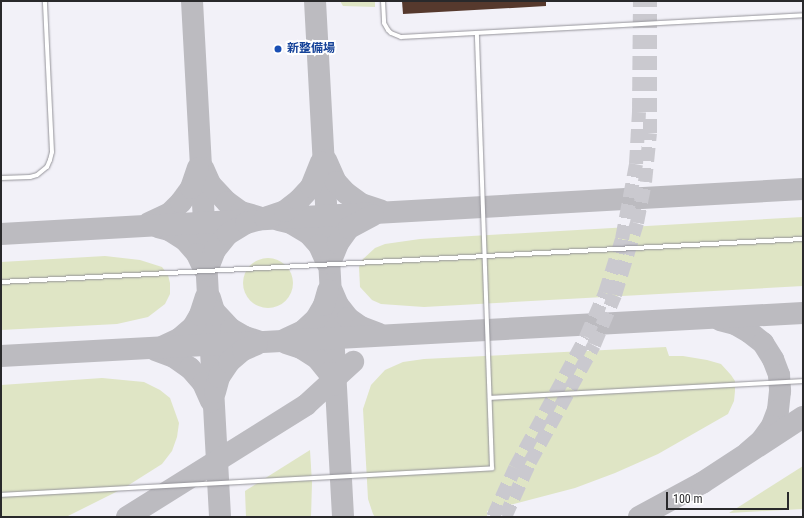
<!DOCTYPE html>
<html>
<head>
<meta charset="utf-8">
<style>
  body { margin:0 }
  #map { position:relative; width:804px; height:518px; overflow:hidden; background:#f2f1f8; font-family:"Roboto Condensed","Noto Sans JP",sans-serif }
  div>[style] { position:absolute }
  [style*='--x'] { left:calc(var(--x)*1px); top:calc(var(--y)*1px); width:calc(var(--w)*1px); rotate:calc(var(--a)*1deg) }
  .green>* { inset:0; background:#dfe5c5 }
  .round { border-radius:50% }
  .taxiway>* { height:22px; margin:-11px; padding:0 11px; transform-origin:11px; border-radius:11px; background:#bcbbc0 }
  .building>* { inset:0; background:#56392d }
  .trunk-tunnel>* { height:14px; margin-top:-7px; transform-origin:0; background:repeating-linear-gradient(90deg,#cac9cf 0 14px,transparent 0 21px) }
  .roads { filter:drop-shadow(0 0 1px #949399) drop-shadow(0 0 1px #949399) }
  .service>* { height:4px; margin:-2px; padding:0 2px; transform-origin:2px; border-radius:2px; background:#fff }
  .dots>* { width:11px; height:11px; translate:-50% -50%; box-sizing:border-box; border:2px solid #fff; border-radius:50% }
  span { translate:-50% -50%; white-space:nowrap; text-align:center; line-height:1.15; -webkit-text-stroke:4px #fff; paint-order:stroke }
  .transit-label { font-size:12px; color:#164399; font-weight:700 }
  .left { translate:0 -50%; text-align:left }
  .frame { position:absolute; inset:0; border:2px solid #29292b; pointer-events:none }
  .scale { position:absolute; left:666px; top:492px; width:123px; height:18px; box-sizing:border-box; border:2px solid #29292b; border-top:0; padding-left:5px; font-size:12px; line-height:14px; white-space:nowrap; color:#29292b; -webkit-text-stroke:3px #fff; paint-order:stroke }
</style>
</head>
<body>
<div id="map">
  <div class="green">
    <div style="clip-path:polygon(340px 1px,375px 1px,375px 7px,343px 6px)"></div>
    <div style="clip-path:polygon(803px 217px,803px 286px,424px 307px,381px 304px,372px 300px,360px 287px,359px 267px,362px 260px,375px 248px,385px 244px,420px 239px)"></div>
    <div style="clip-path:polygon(105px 256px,140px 260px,162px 267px,168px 275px,170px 283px,170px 294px,165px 304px,148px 317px,117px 324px,1px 330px,1px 262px)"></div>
    <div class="round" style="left:243px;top:258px;width:50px;height:50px"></div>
    <div style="clip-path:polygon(666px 347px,669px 356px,683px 356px,707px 360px,721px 364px,731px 375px,735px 381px,735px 391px,734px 401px,728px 414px,658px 454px,615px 473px,575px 488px,487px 511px,487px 517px,375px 517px,373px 514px,368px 499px,363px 409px,371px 385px,385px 370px,403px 362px,424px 359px)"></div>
    <div style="clip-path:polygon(102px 378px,144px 382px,160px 390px,170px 398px,179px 423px,177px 437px,172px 451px,162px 464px,124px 488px,66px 517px,1px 517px,1px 385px)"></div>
    <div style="clip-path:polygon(310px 450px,312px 483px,311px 517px,246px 517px,245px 491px)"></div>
    <div style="clip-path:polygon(803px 466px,803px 509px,729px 513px)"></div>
  </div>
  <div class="taxiway">
    <div style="--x:192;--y:1;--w:517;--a:86.89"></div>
    <div style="--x:315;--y:1;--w:517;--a:86.89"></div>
    <div style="--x:326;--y:160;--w:24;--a:66"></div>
    <div style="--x:336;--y:182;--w:15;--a:48"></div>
    <div style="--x:346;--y:193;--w:19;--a:36"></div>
    <div style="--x:361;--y:204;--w:20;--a:18"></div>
    <div style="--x:203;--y:168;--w:17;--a:66"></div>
    <div style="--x:210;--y:184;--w:25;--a:47"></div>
    <div style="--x:227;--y:202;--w:17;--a:36"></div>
    <div style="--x:241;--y:212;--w:18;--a:16"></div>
    <div style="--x:279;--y:220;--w:12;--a:14"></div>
    <div style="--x:291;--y:223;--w:21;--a:31"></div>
    <div style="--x:309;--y:234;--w:15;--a:48"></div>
    <div style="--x:319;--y:245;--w:20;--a:66"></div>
    <div style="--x:149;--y:223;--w:23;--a:-25"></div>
    <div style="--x:170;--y:213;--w:16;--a:-45"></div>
    <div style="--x:181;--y:202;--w:17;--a:-54"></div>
    <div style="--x:191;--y:188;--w:21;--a:-71"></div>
    <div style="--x:158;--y:227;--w:11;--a:15"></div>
    <div style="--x:169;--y:230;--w:19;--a:32"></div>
    <div style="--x:185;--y:240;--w:18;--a:49"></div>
    <div style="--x:197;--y:254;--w:17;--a:65"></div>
    <div style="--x:1;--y:234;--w:803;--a:-3.21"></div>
    <div style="--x:330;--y:263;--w:22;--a:-68"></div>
    <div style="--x:338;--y:243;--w:19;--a:-54"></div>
    <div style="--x:349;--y:228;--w:27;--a:-28"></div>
    <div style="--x:208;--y:268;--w:19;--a:-69"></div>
    <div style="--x:215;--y:250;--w:21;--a:-51"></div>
    <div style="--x:228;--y:234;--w:21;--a:-31"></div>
    <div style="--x:246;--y:223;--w:20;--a:-15"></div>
    <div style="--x:265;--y:218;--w:21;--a:-19"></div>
    <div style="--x:285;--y:211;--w:18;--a:-38"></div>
    <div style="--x:299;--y:200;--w:18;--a:-47"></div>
    <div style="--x:311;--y:187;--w:27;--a:-68"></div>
    <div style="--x:332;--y:291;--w:15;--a:67"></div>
    <div style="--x:338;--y:305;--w:16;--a:52"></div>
    <div style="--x:348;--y:318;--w:16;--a:35"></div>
    <div style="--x:361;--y:327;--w:19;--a:21"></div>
    <div style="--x:210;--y:298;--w:14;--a:73"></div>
    <div style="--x:214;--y:311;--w:25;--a:47"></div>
    <div style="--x:231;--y:329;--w:16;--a:30"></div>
    <div style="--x:245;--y:337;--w:13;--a:18"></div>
    <div style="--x:720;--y:320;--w:16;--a:15"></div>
    <div style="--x:735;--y:324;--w:16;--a:30"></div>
    <div style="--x:749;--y:332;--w:18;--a:38"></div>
    <div style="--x:763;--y:343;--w:19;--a:58"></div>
    <div style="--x:773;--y:359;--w:17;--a:69"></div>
    <div style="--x:779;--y:375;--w:16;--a:86"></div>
    <div style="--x:780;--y:391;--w:19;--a:96"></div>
    <div style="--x:778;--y:410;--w:17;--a:111"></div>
    <div style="--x:772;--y:426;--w:17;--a:126"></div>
    <div style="--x:762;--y:440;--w:18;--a:139"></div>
    <div style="--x:286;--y:339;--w:19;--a:-25"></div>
    <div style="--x:303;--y:331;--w:18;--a:-43"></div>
    <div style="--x:316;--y:319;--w:16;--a:-60"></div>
    <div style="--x:324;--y:305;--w:15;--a:-74"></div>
    <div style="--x:286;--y:343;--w:16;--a:18"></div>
    <div style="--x:301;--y:348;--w:19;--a:32"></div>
    <div style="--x:317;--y:358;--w:19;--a:51"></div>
    <div style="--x:329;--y:373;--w:13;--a:67"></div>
    <div style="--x:164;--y:346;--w:17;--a:-25"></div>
    <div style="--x:179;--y:339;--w:18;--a:-41"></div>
    <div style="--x:193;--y:327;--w:14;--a:-60"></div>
    <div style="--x:200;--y:315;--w:19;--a:-72"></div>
    <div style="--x:155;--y:350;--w:20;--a:20"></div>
    <div style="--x:174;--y:357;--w:19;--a:35"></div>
    <div style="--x:190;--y:368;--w:20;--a:49"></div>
    <div style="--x:203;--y:383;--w:20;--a:66"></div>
    <div style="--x:1;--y:356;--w:803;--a:-3.07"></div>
    <div style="--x:215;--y:392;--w:16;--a:-75"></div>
    <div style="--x:219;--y:377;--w:18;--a:-56"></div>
    <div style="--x:229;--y:362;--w:18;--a:-41"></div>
    <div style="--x:243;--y:350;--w:15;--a:-23"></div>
    <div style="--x:127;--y:517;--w:211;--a:-32"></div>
    <div style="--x:306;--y:405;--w:64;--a:-42.5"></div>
    <div style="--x:639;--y:517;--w:72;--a:-28.4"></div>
    <div style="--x:702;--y:483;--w:121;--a:-33.2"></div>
  </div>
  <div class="building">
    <div style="clip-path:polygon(402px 1px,546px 1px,546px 6px,403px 14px)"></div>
  </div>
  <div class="trunk-tunnel">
    <div style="--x:493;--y:517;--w:54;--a:-65.8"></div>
    <div style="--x:515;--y:468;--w:149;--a:-61.5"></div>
    <div style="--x:586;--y:337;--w:48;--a:-66.6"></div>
    <div style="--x:605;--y:293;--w:57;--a:-72.5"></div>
    <div style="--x:622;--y:239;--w:76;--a:-79.4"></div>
    <div style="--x:636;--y:164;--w:52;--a:-86.7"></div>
    <div style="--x:639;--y:112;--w:111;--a:-89.5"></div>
    <div style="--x:505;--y:517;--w:60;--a:-65.6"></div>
    <div style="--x:530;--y:462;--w:133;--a:-61.3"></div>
    <div style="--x:594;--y:345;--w:54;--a:-67.2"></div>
    <div style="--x:615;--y:295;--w:75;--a:-73"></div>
    <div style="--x:637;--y:223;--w:42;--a:-79"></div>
    <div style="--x:645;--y:182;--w:49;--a:-84.2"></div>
    <div style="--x:650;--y:133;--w:132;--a:-90"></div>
  </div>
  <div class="roads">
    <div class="service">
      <div style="--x:383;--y:1;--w:22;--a:87"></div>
      <div style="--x:384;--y:23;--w:8;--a:60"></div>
      <div style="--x:388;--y:30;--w:4;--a:45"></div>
      <div style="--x:391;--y:33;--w:11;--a:22"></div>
      <div style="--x:401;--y:37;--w:403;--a:-3.1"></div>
      <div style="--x:1;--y:178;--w:29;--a:-2"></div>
      <div style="--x:30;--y:177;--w:7;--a:-16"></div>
      <div style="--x:37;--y:175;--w:13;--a:-39"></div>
      <div style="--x:47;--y:167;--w:8;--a:-67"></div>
      <div style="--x:50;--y:160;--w:8;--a:-76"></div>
      <div style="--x:52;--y:152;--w:151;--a:-92.7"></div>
      <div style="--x:1;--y:282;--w:803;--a:-3.07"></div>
      <div style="--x:490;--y:398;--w:313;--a:-3.1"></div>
      <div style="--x:1;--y:495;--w:492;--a:-3.1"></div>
      <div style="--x:492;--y:468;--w:435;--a:-92"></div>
    </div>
  </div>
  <div class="dots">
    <div style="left:278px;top:49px;background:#1a4fb4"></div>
  </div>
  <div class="transit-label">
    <span class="left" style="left:287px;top:49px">新整備場</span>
  </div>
  <div class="frame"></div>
  <div class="scale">100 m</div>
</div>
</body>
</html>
